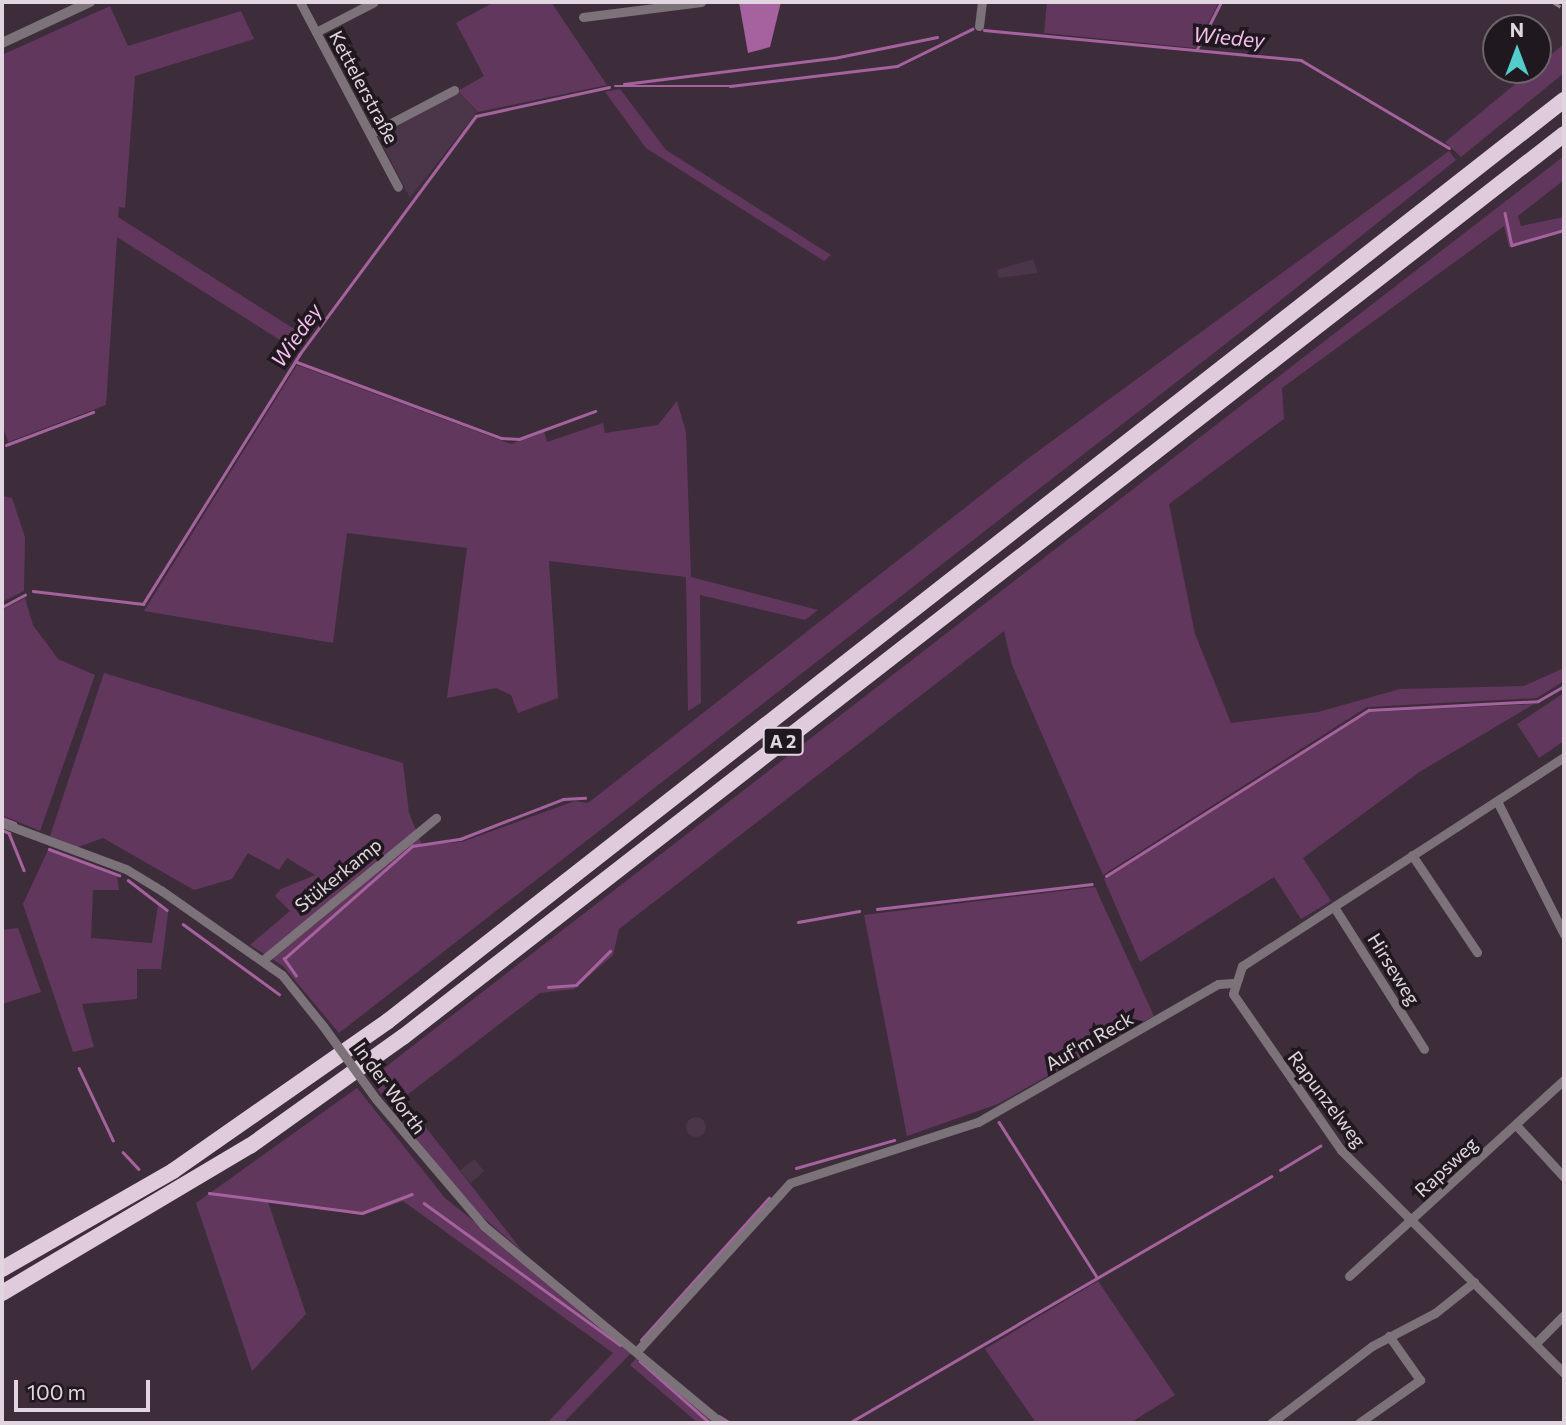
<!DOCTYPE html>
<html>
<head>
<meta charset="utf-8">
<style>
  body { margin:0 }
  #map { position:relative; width:1566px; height:1425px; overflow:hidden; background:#3d2d3b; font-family:Commissioner,sans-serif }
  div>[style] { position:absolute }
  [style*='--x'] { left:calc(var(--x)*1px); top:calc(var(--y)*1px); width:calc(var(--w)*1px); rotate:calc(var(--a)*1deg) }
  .built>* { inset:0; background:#4b3548; transform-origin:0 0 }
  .round { border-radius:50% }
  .green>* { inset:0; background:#62375d }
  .water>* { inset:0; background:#a5629e }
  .stream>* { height:2.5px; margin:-1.25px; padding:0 1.25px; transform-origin:1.25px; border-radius:1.25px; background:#a5629e }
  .minor>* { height:9px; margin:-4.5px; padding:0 4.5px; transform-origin:4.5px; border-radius:4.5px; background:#7c737a }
  .tertiary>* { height:10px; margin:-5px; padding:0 5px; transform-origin:5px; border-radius:5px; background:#7c737a }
  .motorway>* { height:16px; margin:-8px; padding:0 8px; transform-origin:8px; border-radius:8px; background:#e0cbdd }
  .rail>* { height:2.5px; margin-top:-1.25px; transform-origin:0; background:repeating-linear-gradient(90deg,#948792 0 9px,transparent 0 18px) }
  .minor-bridge>* { height:9px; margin:-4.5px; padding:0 4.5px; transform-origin:4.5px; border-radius:4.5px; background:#7c737a }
  span { translate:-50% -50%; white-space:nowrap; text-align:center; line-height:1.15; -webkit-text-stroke:7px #1f181e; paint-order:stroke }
  .shield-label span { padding:2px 5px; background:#1f181e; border:2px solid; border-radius:5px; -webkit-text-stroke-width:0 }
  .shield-label { font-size:18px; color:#e1d6df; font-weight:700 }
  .street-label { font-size:19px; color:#e1d6df }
  .water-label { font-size:21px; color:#f6beee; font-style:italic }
  .frame { position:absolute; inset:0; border:4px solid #e1d6df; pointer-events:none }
  .north { position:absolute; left:1482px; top:14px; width:70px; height:70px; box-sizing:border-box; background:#1f181e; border:2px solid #6d646b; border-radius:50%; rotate:0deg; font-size:19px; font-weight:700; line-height:28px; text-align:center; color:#e1d6df }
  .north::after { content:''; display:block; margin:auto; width:24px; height:32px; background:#52cdcc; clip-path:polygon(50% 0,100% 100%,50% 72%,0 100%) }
  .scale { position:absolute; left:14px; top:1380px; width:136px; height:32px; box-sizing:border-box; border:4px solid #e1d6df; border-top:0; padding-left:9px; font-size:21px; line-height:24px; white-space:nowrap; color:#e1d6df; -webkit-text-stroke:5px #1f181e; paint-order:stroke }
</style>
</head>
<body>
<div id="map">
  <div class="built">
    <div style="clip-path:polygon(458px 91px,477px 112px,410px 198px,377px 134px)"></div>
    <div style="clip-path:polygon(1033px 259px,1038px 273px,999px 278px,997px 270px)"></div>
    <div class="round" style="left:686px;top:1117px;width:20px;height:20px"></div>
    <div style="left:474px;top:1159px;width:16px;height:18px;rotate:50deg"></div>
  </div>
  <div class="green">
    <div style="clip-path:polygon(494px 2px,551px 2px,607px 85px,478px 112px,458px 91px,484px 76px,456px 23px)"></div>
    <div style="clip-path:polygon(1047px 2px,1219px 2px,1195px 48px,1044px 33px)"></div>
    <div style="clip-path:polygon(110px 6px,128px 46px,241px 11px,254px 39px,135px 76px,125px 208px,119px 207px,118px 217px,299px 332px,291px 347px,117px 237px,106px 405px,8px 442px,2px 424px,2px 55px)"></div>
    <div style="clip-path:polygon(1564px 44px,1564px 73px,1461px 157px,1445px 142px)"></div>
    <div style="clip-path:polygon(620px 89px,666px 150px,831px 255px,824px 261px,646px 148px,605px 92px)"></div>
    <div style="clip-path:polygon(1449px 151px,1456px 160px,1246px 328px,339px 1033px,283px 966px,250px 945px,290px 911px,275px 896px,281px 889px,315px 875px,287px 858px,279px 870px,248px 853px,232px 879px,194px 890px,103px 838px,78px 847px,50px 836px,104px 673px,403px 763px,409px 813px,422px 845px,462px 842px,575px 801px,588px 803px,1026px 460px)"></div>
    <div style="clip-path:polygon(1564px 156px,1564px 180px,1518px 216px,1521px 226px,1564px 217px,1564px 232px,1509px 247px,1504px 226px,1282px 388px,1284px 419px,1169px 504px,1195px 634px,1231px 723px,1318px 712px,1400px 689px,1524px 686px,1564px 668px,1564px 681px,1537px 698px,1367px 707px,1103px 875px,1012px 665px,1004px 631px,619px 929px,613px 955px,574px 989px,540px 993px,403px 1098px,523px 1252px,453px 1191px,370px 1079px)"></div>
    <div style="clip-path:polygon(297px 365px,511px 444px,544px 431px,547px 442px,603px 423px,605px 433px,658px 425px,677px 401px,686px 432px,691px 577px,818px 610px,805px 620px,700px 595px,701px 703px,688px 711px,686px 577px,549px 561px,558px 698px,518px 713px,511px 695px,496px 688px,447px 698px,467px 548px,347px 533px,333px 643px,144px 611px)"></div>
    <div style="clip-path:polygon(2px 496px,12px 498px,25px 537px,24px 591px,2px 602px)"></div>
    <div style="clip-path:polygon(25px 598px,33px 625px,58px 659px,95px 675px,40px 831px,2px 815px,2px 610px)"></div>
    <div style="clip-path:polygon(1564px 693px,1564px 741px,1539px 758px,1517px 724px)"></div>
    <div style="clip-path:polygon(1534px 704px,1421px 771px,1303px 858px,1331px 901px,1301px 919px,1274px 877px,1140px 962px,1104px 879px,1369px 712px)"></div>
    <div style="clip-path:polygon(48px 850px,117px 875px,119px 890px,93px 890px,91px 938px,152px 943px,158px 905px,168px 913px,161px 969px,137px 969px,137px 999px,82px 1004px,94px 1047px,73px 1052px,23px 904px)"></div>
    <div style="clip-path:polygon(1095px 887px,1154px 1016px,998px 1104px,907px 1136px,864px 915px)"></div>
    <div style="clip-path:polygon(18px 928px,41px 992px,2px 1004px,2px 930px)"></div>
    <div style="clip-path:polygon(357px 1088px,445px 1198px,634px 1350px,563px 1423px,547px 1423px,613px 1353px,403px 1201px,363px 1215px,268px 1202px,306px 1314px,252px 1371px,196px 1203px)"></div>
    <div style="clip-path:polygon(1098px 1281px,1175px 1395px,1130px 1423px,1036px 1423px,985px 1349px)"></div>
    <div style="clip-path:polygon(639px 1355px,681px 1396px,716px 1423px,698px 1423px,630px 1365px)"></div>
  </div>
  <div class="water">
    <div style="clip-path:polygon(781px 2px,770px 47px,748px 53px,739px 2px)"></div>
  </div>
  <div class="stream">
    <div style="--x:984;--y:30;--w:318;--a:5.4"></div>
    <div style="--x:1301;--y:60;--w:172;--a:30.7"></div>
    <div style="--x:1197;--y:49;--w:53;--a:-62.9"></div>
    <div style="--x:624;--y:84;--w:212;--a:-7.1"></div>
    <div style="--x:834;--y:58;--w:105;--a:-11.5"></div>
    <div style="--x:615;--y:86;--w:115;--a:0"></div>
    <div style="--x:730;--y:86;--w:168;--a:-6.8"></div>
    <div style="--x:897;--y:66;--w:84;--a:-26.3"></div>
    <div style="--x:1505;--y:213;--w:33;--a:78"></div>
    <div style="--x:1512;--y:245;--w:54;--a:-16.1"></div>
    <div style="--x:297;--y:362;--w:218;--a:20.4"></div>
    <div style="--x:501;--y:438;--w:18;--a:3"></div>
    <div style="--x:519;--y:439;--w:81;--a:-20.2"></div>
    <div style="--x:2;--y:434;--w:13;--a:90"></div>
    <div style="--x:6;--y:445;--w:93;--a:-20.8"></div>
    <div style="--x:33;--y:591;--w:111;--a:6.7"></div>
    <div style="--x:143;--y:604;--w:294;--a:-57.9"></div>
    <div style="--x:299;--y:355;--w:297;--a:-53.5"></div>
    <div style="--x:476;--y:116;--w:136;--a:-12.3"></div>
    <div style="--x:2;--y:607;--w:26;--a:-28"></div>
    <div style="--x:2;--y:818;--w:14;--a:21"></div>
    <div style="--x:2;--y:830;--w:8;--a:23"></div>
    <div style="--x:9;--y:833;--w:40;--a:68"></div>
    <div style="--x:49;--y:849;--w:75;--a:20.4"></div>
    <div style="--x:1106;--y:876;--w:311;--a:-32.3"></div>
    <div style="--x:1369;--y:710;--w:169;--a:-3"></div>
    <div style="--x:1538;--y:701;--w:30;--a:-30"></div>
    <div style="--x:128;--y:880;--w:49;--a:37.6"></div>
    <div style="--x:877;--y:909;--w:216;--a:-6.6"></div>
    <div style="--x:798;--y:922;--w:62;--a:-10.2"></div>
    <div style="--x:183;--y:924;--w:119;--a:36.1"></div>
    <div style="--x:296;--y:976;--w:21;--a:-125"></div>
    <div style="--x:284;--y:959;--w:171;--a:-41.4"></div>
    <div style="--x:412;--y:846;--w:49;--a:-8.3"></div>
    <div style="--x:460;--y:839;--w:110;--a:-21.2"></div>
    <div style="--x:563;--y:799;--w:22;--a:-3"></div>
    <div style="--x:548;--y:987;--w:28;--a:-4"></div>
    <div style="--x:576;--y:985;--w:48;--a:-45"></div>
    <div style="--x:79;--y:1068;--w:80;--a:64.7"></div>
    <div style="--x:999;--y:1122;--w:183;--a:57.7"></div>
    <div style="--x:123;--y:1152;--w:23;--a:47"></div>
    <div style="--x:796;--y:1168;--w:102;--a:-15.9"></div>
    <div style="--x:1280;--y:1170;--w:47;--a:-31"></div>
    <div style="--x:209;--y:1193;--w:154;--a:7.4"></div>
    <div style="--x:362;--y:1213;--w:53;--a:-20.8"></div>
    <div style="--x:424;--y:1203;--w:242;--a:35.9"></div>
    <div style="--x:641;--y:1340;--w:191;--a:-48"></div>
    <div style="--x:640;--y:1361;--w:94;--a:41.5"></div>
    <div style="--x:719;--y:1416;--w:13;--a:32"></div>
    <div style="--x:849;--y:1423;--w:489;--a:-30.3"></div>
  </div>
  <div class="minor">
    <div style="--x:300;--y:2;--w:209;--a:62.1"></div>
    <div style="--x:583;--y:17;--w:119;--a:-7.2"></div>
    <div style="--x:979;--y:26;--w:24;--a:-83"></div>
    <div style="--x:316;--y:32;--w:65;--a:-27.3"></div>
    <div style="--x:370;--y:134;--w:95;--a:-27.6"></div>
    <div style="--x:1564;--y:757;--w:384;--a:147"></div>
    <div style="--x:1242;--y:966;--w:29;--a:108"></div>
    <div style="--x:1233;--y:994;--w:190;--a:55.3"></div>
    <div style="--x:1341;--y:1150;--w:315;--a:45"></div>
    <div style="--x:1497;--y:801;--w:149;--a:63.3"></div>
    <div style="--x:2;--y:823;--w:132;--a:20.4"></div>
    <div style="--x:126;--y:869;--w:42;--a:31.4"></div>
    <div style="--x:162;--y:891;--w:146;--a:35"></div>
    <div style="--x:282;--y:975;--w:65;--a:51.2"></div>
    <div style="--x:1412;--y:855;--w:117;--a:56.2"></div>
    <div style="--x:1334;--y:907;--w:168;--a:57.6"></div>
    <div style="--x:263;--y:960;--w:224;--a:-39.4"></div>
    <div style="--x:376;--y:1099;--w:167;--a:49.6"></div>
    <div style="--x:484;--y:1226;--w:308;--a:39.7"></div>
    <div style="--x:1516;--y:1125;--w:71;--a:47.3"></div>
    <div style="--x:1349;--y:1276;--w:291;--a:-42.4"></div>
    <div style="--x:1536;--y:1343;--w:40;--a:-45"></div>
    <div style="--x:639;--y:1349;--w:224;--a:-47.7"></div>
    <div style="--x:790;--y:1183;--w:198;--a:-18"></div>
    <div style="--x:978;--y:1122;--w:277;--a:-29.9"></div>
    <div style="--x:1218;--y:984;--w:15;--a:-4"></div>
    <div style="--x:1271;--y:1423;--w:127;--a:-37.3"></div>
    <div style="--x:1372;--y:1346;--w:71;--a:-27.6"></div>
    <div style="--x:1435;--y:1313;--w:50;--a:-38.5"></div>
    <div style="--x:1359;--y:1423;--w:75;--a:-35.2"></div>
    <div style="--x:1420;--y:1380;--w:54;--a:-125.2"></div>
  </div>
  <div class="tertiary">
    <div style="--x:2;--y:43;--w:97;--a:-25"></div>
  </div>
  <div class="motorway">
    <div style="--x:2;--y:1269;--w:197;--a:-29.8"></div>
    <div style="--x:173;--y:1171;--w:262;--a:-34.9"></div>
    <div style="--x:388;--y:1021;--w:1494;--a:-38.07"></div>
    <div style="--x:2;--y:1293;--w:288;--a:-30.7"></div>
    <div style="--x:250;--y:1146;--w:188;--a:-35.5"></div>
    <div style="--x:403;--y:1037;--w:1471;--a:-37.87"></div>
  </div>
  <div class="rail">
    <div style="--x:1553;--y:2;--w:13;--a:32"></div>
  </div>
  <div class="minor-bridge">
    <div style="--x:323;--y:1026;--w:90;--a:54"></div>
  </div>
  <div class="shield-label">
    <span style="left:783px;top:741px">A 2</span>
  </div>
  <div class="street-label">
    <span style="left:364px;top:87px;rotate:62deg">Kettelerstraße</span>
    <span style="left:338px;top:875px;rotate:-39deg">Stükerkamp</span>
    <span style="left:1394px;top:969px;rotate:58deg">Hirseweg</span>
    <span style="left:1089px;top:1041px;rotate:-30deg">Auf'm Reck</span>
    <span style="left:390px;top:1088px;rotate:54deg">In der Worth</span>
    <span style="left:1327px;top:1099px;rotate:53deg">Rapunzelweg</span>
    <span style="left:1446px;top:1167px;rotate:-43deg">Rapsweg</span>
  </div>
  <div class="water-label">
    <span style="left:1229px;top:37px;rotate:5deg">Wiedey</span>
    <span style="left:296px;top:335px;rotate:-55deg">Wiedey</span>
  </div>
  <div class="frame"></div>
  <div class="north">N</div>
  <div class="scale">100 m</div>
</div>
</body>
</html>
